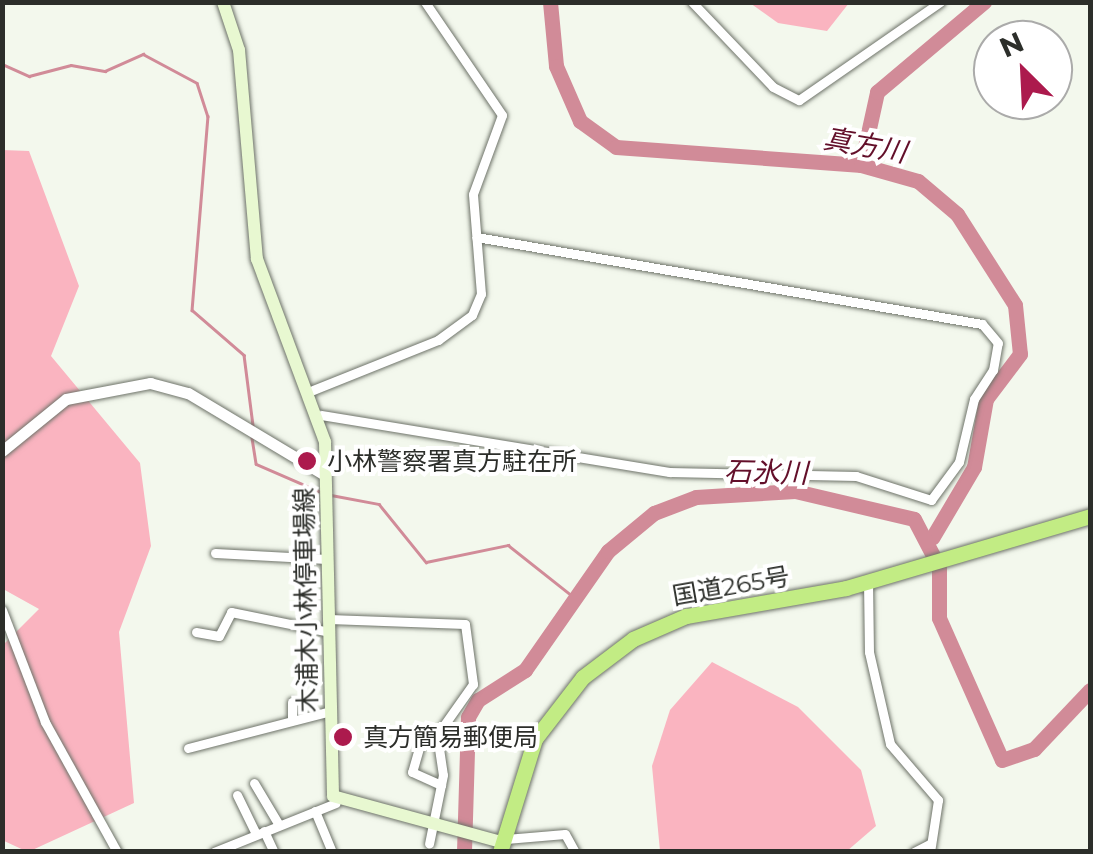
<!DOCTYPE html>
<html>
<head>
<meta charset="utf-8">
<style>
  body { margin:0 }
  #map { position:relative; width:1093px; height:854px; overflow:hidden; background:#f3f8ed; font-family:Montserrat,"Noto Sans JP",sans-serif }
  div>[style] { position:absolute }
  [style*='--x'] { left:calc(var(--x)*1px); top:calc(var(--y)*1px); width:calc(var(--w)*1px); rotate:calc(var(--a)*1deg) }
  .green>* { inset:0; background:#fab4c0 }
  .stream>* { height:2.5px; margin:-1.25px; padding:0 1.25px; transform-origin:1.25px; border-radius:1.25px; background:#d18b98 }
  .river>* { height:15px; margin:-7.5px; padding:0 7.5px; transform-origin:7.5px; border-radius:7.5px; background:#d18b98 }
  .roads { filter:drop-shadow(0 0 2px #6e7369) drop-shadow(0 0 2px #6e7369) }
  .minor>* { height:9px; margin:-4.5px; padding:0 4.5px; transform-origin:4.5px; border-radius:4.5px; background:#fff }
  .tertiary>* { height:11px; margin:-5.5px; padding:0 5.5px; transform-origin:5.5px; border-radius:5.5px; background:#fff }
  .secondary>* { height:12px; margin:-6px; padding:0 6px; transform-origin:6px; border-radius:6px; background:#e8f8d1 }
  .trunk>* { height:15px; margin:-7.5px; padding:0 7.5px; transform-origin:7.5px; border-radius:7.5px; background:#c2ec84 }
  .dots>* { width:28px; height:28px; translate:-50% -50%; box-sizing:border-box; border:5px solid #fff; border-radius:50% }
  span { translate:-50% -50%; white-space:nowrap; text-align:center; line-height:1.15; -webkit-text-stroke:8px #fff; paint-order:stroke }
  .poi-label { font-size:25px; color:#2c2e2a }
  .left { translate:0 -50%; text-align:left }
  .street-label { font-size:25px; color:#2c2e2a }
  .water-label { font-size:28px; color:#630f2a; font-style:italic }
  .frame { position:absolute; inset:0; border:5px solid #2c2e2a; pointer-events:none }
  .north { position:absolute; left:973px; top:20px; width:100px; height:100px; box-sizing:border-box; background:#fff; border:2px solid #ababaa; border-radius:50%; rotate:336deg; font-size:28px; font-weight:700; line-height:40px; text-align:center; color:#2c2e2a }
  .north::after { content:''; display:block; margin:auto; width:35px; height:45px; background:#ac1a4d; clip-path:polygon(50% 0,100% 100%,50% 72%,0 100%) }
</style>
</head>
<body>
<div id="map">
  <div class="green">
    <div style="clip-path:polygon(750px 3px,849px 3px,827px 31px,778px 23px)"></div>
    <div style="clip-path:polygon(2px 150px,29px 151px,79px 286px,51px 356px,140px 463px,151px 546px,119px 632px,134px 803px,28px 852px,2px 840px,3px 645px,39px 609px,3px 589px)"></div>
    <div style="clip-path:polygon(712px 662px,798px 707px,861px 770px,876px 826px,847px 851px,660px 851px,652px 766px,670px 710px)"></div>
  </div>
  <div class="stream">
    <div style="--x:2;--y:64;--w:30;--a:24"></div>
    <div style="--x:29;--y:76;--w:43;--a:-14.7"></div>
    <div style="--x:71;--y:65;--w:35;--a:10"></div>
    <div style="--x:105;--y:71;--w:42;--a:-24.1"></div>
    <div style="--x:143;--y:54;--w:61;--a:28.2"></div>
    <div style="--x:197;--y:83;--w:35;--a:72"></div>
    <div style="--x:208;--y:116;--w:195;--a:94.7"></div>
    <div style="--x:192;--y:310;--w:69;--a:40.9"></div>
    <div style="--x:244;--y:355;--w:71;--a:82.7"></div>
    <div style="--x:252;--y:438;--w:26;--a:81"></div>
    <div style="--x:256;--y:464;--w:73;--a:23.4"></div>
    <div style="--x:331;--y:495;--w:49;--a:10.6"></div>
    <div style="--x:379;--y:504;--w:75;--a:51"></div>
    <div style="--x:426;--y:562;--w:84;--a:-11.7"></div>
    <div style="--x:508;--y:545;--w:80;--a:38.4"></div>
  </div>
  <div class="river">
    <div style="--x:550;--y:2;--w:64;--a:84.6"></div>
    <div style="--x:556;--y:66;--w:60;--a:66.4"></div>
    <div style="--x:580;--y:121;--w:44;--a:35.8"></div>
    <div style="--x:616;--y:147;--w:246;--a:4.2"></div>
    <div style="--x:861;--y:165;--w:59;--a:15.7"></div>
    <div style="--x:918;--y:181;--w:51;--a:40.2"></div>
    <div style="--x:957;--y:214;--w:108;--a:57.5"></div>
    <div style="--x:1015;--y:305;--w:49;--a:84.2"></div>
    <div style="--x:1020;--y:354;--w:56;--a:127.1"></div>
    <div style="--x:986;--y:399;--w:69;--a:100"></div>
    <div style="--x:974;--y:467;--w:82;--a:120.6"></div>
    <div style="--x:861;--y:165;--w:75;--a:-77.6"></div>
    <div style="--x:877;--y:92;--w:140;--a:-40.1"></div>
    <div style="--x:464;--y:852;--w:135;--a:-88.3"></div>
    <div style="--x:468;--y:717;--w:20;--a:-60"></div>
    <div style="--x:478;--y:700;--w:56;--a:-32.6"></div>
    <div style="--x:525;--y:670;--w:145;--a:-55.1"></div>
    <div style="--x:608;--y:551;--w:60;--a:-39.6"></div>
    <div style="--x:654;--y:513;--w:45;--a:-20.9"></div>
    <div style="--x:696;--y:497;--w:99;--a:-3.5"></div>
    <div style="--x:795;--y:491;--w:122;--a:13.2"></div>
    <div style="--x:914;--y:519;--w:54;--a:62.5"></div>
    <div style="--x:939;--y:567;--w:51;--a:90"></div>
    <div style="--x:939;--y:618;--w:155;--a:66.1"></div>
    <div style="--x:1002;--y:760;--w:34;--a:-19"></div>
    <div style="--x:1034;--y:749;--w:81;--a:-46.5"></div>
  </div>
  <div class="roads">
    <div class="minor">
      <div style="--x:692;--y:2;--w:117;--a:46.4"></div>
      <div style="--x:773;--y:87;--w:29;--a:27"></div>
      <div style="--x:799;--y:100;--w:172;--a:-34.8"></div>
      <div style="--x:313;--y:390;--w:135;--a:-21.8"></div>
      <div style="--x:438;--y:340;--w:42;--a:-36.3"></div>
      <div style="--x:472;--y:315;--w:23;--a:-67"></div>
      <div style="--x:481;--y:294;--w:100;--a:-94.6"></div>
      <div style="--x:473;--y:194;--w:84;--a:-69.8"></div>
      <div style="--x:502;--y:115;--w:137;--a:-124.3"></div>
      <div style="--x:321;--y:415;--w:353;--a:9.3"></div>
      <div style="--x:669;--y:472;--w:187;--a:1.2"></div>
      <div style="--x:856;--y:476;--w:79;--a:17.7"></div>
      <div style="--x:931;--y:500;--w:47;--a:-53.6"></div>
      <div style="--x:959;--y:462;--w:65;--a:-76.6"></div>
      <div style="--x:974;--y:399;--w:35;--a:-57"></div>
      <div style="--x:993;--y:370;--w:27;--a:-80"></div>
      <div style="--x:998;--y:343;--w:25;--a:-130"></div>
      <div style="--x:982;--y:324;--w:513;--a:-170.24"></div>
      <div style="--x:215;--y:553;--w:112;--a:3.1"></div>
      <div style="--x:868;--y:581;--w:71;--a:89.2"></div>
      <div style="--x:869;--y:652;--w:94;--a:77.1"></div>
      <div style="--x:890;--y:744;--w:74;--a:49.4"></div>
      <div style="--x:938;--y:800;--w:53;--a:98.7"></div>
      <div style="--x:2;--y:610;--w:120;--a:69"></div>
      <div style="--x:45;--y:722;--w:149;--a:61"></div>
      <div style="--x:329;--y:619;--w:136;--a:2.1"></div>
      <div style="--x:465;--y:624;--w:61;--a:82.4"></div>
      <div style="--x:473;--y:684;--w:62;--a:125.2"></div>
      <div style="--x:437;--y:735;--w:40;--a:81.5"></div>
      <div style="--x:443;--y:775;--w:70;--a:101.5"></div>
      <div style="--x:196;--y:632;--w:23;--a:10"></div>
      <div style="--x:219;--y:636;--w:27;--a:-63"></div>
      <div style="--x:231;--y:612;--w:100;--a:11.5"></div>
      <div style="--x:292;--y:719;--w:17;--a:-90"></div>
      <div style="--x:188;--y:748;--w:148;--a:-14.5"></div>
      <div style="--x:419;--y:748;--w:25;--a:106"></div>
      <div style="--x:412;--y:772;--w:32;--a:24"></div>
      <div style="--x:254;--y:783;--w:49;--a:59.2"></div>
      <div style="--x:237;--y:795;--w:43;--a:64"></div>
      <div style="--x:315;--y:811;--w:44;--a:67.5"></div>
      <div style="--x:264;--y:831;--w:23;--a:65"></div>
      <div style="--x:506;--y:839;--w:59;--a:-4.8"></div>
      <div style="--x:565;--y:834;--w:21;--a:61"></div>
      <div style="--x:214;--y:852;--w:131;--a:-21.9"></div>
      <div style="--x:914;--y:852;--w:18;--a:-27"></div>
    </div>
    <div class="tertiary">
      <div style="--x:2;--y:451;--w:82;--a:-39.1"></div>
      <div style="--x:66;--y:399;--w:86;--a:-10.8"></div>
      <div style="--x:150;--y:383;--w:39;--a:15"></div>
      <div style="--x:188;--y:393;--w:160;--a:30.9"></div>
    </div>
    <div class="secondary">
      <div style="--x:223;--y:2;--w:51;--a:71.6"></div>
      <div style="--x:239;--y:50;--w:210;--a:85.1"></div>
      <div style="--x:257;--y:259;--w:195;--a:69.6"></div>
      <div style="--x:325;--y:442;--w:354;--a:88.7"></div>
      <div style="--x:333;--y:796;--w:174;--a:15.3"></div>
    </div>
    <div class="trunk">
      <div style="--x:500;--y:852;--w:118;--a:-72.8"></div>
      <div style="--x:535;--y:739;--w:78;--a:-52.3"></div>
      <div style="--x:583;--y:677;--w:63;--a:-37.2"></div>
      <div style="--x:633;--y:639;--w:58;--a:-23.5"></div>
      <div style="--x:686;--y:616;--w:162;--a:-9.9"></div>
      <div style="--x:846;--y:588;--w:254;--a:-16.4"></div>
    </div>
  </div>
  <div class="dots">
    <div style="left:307px;top:461px;background:#ac1a4d"></div>
    <div style="left:343px;top:737px;background:#ac1a4d"></div>
  </div>
  <div class="poi-label">
    <span class="left" style="left:327px;top:461px">小林警察署真方駐在所</span>
    <span class="left" style="left:363px;top:737px">真方簡易郵便局</span>
  </div>
  <div class="street-label">
    <span style="left:731px;top:586px;rotate:-10deg">国道265号</span>
    <span style="left:306px;top:600px;rotate:-91deg">木浦木小林停車場線</span>
  </div>
  <div class="water-label">
    <span style="left:865px;top:145px;rotate:10deg">真方川</span>
    <span style="left:766px;top:472px;rotate:1deg">石氷川</span>
  </div>
  <div class="frame"></div>
  <div class="north">N</div>
</div>
</body>
</html>
